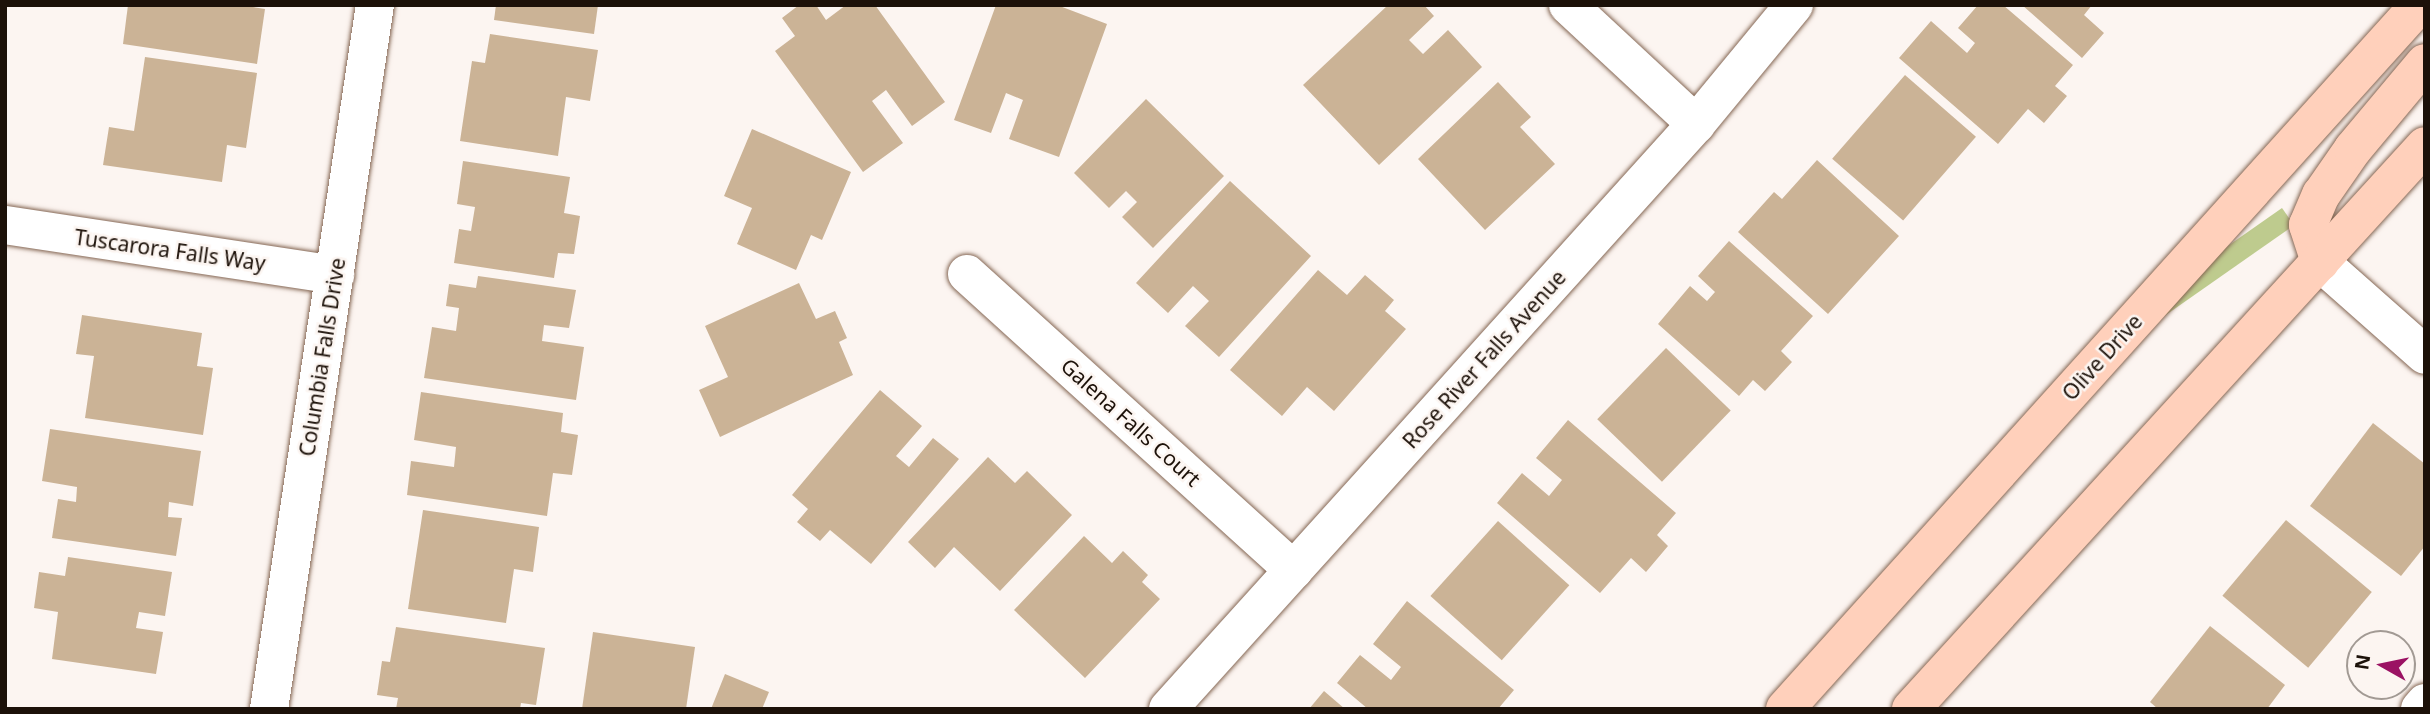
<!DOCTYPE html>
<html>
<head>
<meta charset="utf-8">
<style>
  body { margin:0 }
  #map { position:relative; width:2430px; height:714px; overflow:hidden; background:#fcf5f1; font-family:"Noto Sans",sans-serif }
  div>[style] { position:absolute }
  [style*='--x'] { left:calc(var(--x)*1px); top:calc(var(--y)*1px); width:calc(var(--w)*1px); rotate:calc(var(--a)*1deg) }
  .green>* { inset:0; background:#becb8e; transform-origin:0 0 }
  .building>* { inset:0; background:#cbb396; transform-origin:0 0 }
  .roads { filter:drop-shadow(0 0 2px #856754) drop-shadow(0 0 2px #856754) }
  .minor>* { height:38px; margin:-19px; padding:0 19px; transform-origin:19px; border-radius:19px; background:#fff }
  .major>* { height:38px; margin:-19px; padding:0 19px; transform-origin:19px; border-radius:19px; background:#ffd0bb }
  span { translate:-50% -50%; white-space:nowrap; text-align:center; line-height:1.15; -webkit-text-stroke:5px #fcf5f1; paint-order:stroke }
  .street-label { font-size:21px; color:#1c1109 }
  .frame { position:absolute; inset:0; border:7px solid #1c1109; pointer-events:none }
  .north { position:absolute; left:2346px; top:630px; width:70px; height:70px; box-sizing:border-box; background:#fcf5f1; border:2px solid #a29a94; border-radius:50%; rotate:279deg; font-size:19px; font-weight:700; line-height:28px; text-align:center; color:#1c1109 }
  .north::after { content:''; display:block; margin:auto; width:24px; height:32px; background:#9b1263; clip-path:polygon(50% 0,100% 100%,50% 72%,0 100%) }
</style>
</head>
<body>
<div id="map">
  <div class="green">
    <div style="left:2282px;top:208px;width:21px;height:224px;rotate:55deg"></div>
  </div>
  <div class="building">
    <div style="clip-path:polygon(128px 5px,241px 5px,265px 9px,257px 64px,123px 44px)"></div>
    <div style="clip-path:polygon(496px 5px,598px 5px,594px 34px,494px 20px)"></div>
    <div style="clip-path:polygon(799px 5px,816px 5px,826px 20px,846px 5px,875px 5px,945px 102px,912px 126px,886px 90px,872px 101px,903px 143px,863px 172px,775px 51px,795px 36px,782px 18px)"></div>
    <div style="clip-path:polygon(996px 5px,1057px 5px,1107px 24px,1059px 157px,1009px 139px,1023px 100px,1006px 93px,991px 133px,954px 120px)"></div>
    <div style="clip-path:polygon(1388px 5px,1424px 5px,1434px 16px,1409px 40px,1423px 54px,1448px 30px,1482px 67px,1379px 165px,1303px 85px)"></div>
    <div style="clip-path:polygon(1978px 5px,2003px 5px,2073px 65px,2055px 86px,2067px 96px,2044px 123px,2028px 109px,1998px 144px,1899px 58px,1931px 21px,1967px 53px,1975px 43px,1958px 28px)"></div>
    <div style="clip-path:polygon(2022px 5px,2092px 5px,2084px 15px,2104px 33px,2082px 58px)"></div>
    <div style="clip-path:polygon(490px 34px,598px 50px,590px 101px,566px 97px,558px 156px,460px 141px,472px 61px,485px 63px)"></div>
    <div style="clip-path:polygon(145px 57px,257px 73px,246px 148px,227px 145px,222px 182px,103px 165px,109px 127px,134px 131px)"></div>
    <div style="left:1905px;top:75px;width:94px;height:111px;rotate:41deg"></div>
    <div style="clip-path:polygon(1498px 82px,1531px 117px,1520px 127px,1555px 164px,1485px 230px,1418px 159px)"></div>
    <div style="clip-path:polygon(1146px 99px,1224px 176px,1153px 248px,1122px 217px,1137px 202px,1126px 191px,1109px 208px,1074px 173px)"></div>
    <div style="clip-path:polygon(752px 129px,851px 172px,822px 240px,811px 235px,796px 270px,737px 244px,752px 208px,724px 196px)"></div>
    <div style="clip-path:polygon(1817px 160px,1899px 236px,1828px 314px,1738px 232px,1774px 192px,1782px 199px)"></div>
    <div style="clip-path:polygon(463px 161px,570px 177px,564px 213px,580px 216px,574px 254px,558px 253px,554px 278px,454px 263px,459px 229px,471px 231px,475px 207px,457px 204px)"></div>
    <div style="clip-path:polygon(1230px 181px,1311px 256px,1219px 357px,1185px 326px,1209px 301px,1193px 286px,1168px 313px,1136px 283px)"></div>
    <div style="clip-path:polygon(1729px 241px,1813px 316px,1781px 351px,1792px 362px,1765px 391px,1753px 380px,1739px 396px,1658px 324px,1690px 286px,1707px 301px,1715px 292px,1698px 276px)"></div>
    <div style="clip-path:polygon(1318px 270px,1347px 295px,1365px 275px,1394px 300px,1385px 311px,1406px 329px,1334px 411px,1307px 387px,1282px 416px,1230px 370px)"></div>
    <div style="clip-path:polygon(478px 276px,576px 290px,569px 328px,544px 325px,542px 341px,584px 347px,576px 400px,424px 378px,432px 327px,456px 331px,459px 308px,446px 306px,449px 284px,476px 288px)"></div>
    <div style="clip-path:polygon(799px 283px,816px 319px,835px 311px,847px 338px,839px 342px,853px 375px,720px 437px,699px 390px,728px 377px,705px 326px)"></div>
    <div style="clip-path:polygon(82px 315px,202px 333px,197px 366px,213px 368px,203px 435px,85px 418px,94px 356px,76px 354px)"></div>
    <div style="left:1666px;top:348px;width:90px;height:99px;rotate:44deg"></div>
    <div style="clip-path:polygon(880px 390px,922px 426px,896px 456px,909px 467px,933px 438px,959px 459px,871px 564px,830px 530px,820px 541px,797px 522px,808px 509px,792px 495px)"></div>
    <div style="clip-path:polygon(421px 392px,563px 413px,561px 432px,578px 435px,572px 475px,553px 473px,547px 516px,407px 495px,411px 461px,454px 467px,456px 447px,414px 440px)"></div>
    <div style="clip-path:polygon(1568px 420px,1676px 513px,1657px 535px,1668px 546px,1646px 572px,1631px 558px,1600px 593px,1497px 503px,1522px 473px,1549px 496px,1562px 480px,1536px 458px)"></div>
    <div style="clip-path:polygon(2373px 423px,2425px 464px,2425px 546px,2401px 576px,2310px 506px)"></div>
    <div style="clip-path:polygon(50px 429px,201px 451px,193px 506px,169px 502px,168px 517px,182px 518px,176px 556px,52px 538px,58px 499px,76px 502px,77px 487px,42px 481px)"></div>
    <div style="clip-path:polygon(988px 457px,1015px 483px,1027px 471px,1072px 515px,1000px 591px,954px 547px,935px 568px,908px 542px)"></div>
    <div style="clip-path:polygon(423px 510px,539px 527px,533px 572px,514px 569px,506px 623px,408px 609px)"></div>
    <div style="left:2286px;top:520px;width:112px;height:99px;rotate:40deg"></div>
    <div style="left:1498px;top:521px;width:96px;height:101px;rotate:42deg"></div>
    <div style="clip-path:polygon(1084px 536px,1112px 563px,1123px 551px,1148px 575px,1142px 582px,1160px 599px,1085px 678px,1014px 610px)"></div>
    <div style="clip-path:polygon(68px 557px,172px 572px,165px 616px,139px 612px,136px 628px,163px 632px,156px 674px,52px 659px,58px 612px,34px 608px,39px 572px,65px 576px)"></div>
    <div style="clip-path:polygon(1407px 601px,1514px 690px,1498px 709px,1368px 709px,1337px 683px,1360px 655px,1391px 680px,1401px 667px,1373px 644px)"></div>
    <div style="clip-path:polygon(2210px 626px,2285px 685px,2267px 709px,2158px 709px,2150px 702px)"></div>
    <div style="clip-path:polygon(396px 627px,545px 648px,536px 705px,521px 703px,520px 709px,396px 709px,398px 698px,377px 695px,382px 661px,390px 662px)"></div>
    <div style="clip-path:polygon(593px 632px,695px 647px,686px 709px,582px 709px)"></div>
    <div style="clip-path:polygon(725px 674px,769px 692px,762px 709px,711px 709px)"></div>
    <div style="clip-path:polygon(1324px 691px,1345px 709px,1309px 709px)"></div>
  </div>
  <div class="roads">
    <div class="minor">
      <div style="--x:1568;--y:5;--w:175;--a:42.9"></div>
      <div style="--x:5;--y:225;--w:334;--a:8.6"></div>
      <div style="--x:2320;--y:262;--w:140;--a:41.5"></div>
      <div style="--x:967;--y:274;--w:441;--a:42.2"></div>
      <div style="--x:269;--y:709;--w:712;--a:-81.44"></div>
      <div style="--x:1168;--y:709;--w:788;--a:-47.93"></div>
      <div style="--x:1696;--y:124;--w:154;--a:-50.5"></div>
      <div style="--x:2420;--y:709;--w:8;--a:-50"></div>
    </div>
    <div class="major">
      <div style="--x:2320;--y:262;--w:39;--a:-108"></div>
      <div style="--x:2308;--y:225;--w:33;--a:-67"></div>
      <div style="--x:2321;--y:195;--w:56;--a:-55.2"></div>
      <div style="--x:2353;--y:149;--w:112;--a:-50.1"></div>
      <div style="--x:1785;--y:709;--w:947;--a:-47.99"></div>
      <div style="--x:1911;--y:709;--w:762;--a:-47.6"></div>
    </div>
  </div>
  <div class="street-label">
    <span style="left:170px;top:250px;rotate:8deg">Tuscarora Falls Way</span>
    <span style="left:322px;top:357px;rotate:-81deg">Columbia Falls Drive</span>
    <span style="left:2102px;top:357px;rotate:-48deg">Olive Drive</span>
    <span style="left:1484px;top:359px;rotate:-48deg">Rose River Falls Avenue</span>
    <span style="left:1131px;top:422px;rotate:42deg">Galena Falls Court</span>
  </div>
  <div class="frame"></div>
  <div class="north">N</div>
</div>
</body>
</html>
